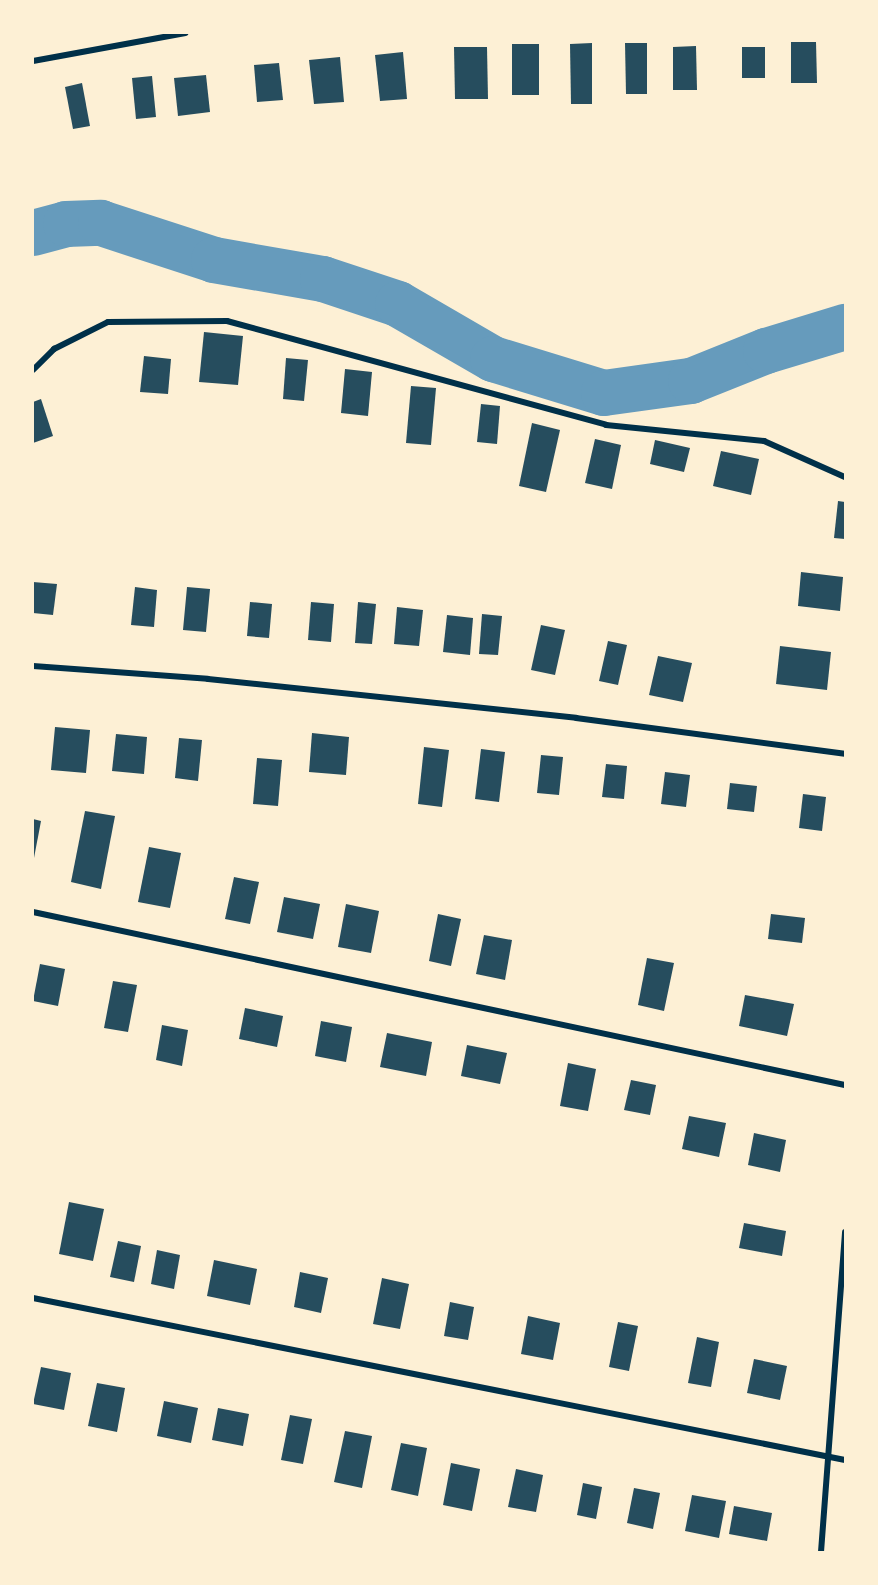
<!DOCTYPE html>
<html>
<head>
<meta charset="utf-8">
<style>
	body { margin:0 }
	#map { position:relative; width:878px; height:1585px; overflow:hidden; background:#fdf0d5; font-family:Helvetica,sans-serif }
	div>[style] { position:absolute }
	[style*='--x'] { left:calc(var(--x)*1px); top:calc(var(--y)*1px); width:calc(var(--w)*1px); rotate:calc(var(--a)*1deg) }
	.river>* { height:46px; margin:-23px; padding:0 23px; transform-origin:23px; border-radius:23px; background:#669bbc }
	.building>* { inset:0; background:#264d5e }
	.minor>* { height:6px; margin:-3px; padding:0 3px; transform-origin:3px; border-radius:3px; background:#003049 }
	span { translate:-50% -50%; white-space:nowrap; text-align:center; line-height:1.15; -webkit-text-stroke:6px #fdf0d5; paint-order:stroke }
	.frame { position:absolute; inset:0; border:34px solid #fdf0d5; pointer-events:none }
</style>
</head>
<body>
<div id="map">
	<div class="river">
		<i style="--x:33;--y:233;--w:34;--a:-15"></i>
		<i style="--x:66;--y:224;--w:35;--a:-2"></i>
		<i style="--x:101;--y:223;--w:119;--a:18.1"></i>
		<i style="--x:214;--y:260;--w:111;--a:9.9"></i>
		<i style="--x:323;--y:279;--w:79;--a:18.4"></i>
		<i style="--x:398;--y:304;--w:110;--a:30.1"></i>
		<i style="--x:493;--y:359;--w:116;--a:17"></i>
		<i style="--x:604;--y:393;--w:88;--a:-7.9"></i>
		<i style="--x:691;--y:381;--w:81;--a:-21.8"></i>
		<i style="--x:766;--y:351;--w:83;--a:-16.9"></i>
	</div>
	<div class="building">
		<i style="clip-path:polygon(791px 42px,816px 42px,817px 83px,791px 83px)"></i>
		<i style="clip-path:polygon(592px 43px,592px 104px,571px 104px,570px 44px)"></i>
		<i style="clip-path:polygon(625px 43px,647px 43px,647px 94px,626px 94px)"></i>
		<i style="clip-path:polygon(512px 44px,539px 44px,539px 95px,512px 95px)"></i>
		<i style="clip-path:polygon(696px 46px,697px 90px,673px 90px,673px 47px)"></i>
		<i style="clip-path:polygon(454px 47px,487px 47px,488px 99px,455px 99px)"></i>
		<i style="clip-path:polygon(742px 47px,765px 47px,765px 78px,742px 78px)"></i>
		<i style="clip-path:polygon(403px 52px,407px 99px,380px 101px,375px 55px)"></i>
		<i style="clip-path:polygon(340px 57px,344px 102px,314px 104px,309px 60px)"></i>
		<i style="clip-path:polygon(279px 63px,283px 100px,257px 102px,254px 65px)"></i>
		<i style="clip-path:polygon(206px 75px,210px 112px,178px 116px,174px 78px)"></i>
		<i style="clip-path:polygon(152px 76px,156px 117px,136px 119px,132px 78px)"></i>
		<i style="clip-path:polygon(82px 83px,90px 126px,73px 129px,65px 87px)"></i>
		<i style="clip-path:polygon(204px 332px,243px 336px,238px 385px,199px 382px)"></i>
		<i style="clip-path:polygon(144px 356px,171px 359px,168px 394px,140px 392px)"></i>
		<i style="clip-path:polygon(286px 358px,308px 360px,304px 401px,283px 399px)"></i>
		<i style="clip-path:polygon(345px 369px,372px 372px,368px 416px,341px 413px)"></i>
		<i style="clip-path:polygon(411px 386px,436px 388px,431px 445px,406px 443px)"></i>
		<i style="clip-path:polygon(41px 399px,53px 436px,33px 443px,33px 402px)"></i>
		<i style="clip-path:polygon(481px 404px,500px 406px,497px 444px,477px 442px)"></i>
		<i style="clip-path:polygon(532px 423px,560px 430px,546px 492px,519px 486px)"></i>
		<i style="clip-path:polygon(595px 439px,621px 445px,612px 489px,585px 483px)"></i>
		<i style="clip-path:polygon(655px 440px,690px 448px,684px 472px,650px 464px)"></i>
		<i style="clip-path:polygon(721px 451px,759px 459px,751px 495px,713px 486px)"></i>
		<i style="clip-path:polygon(838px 501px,845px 502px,845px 539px,834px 538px)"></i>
		<i style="clip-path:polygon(801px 572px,843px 577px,840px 611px,798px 606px)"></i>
		<i style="clip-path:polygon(33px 582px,57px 584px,53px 615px,33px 613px)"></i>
		<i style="clip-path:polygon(135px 587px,157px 590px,154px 627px,131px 625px)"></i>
		<i style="clip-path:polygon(187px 587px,210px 589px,206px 632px,183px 630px)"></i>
		<i style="clip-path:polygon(250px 602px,272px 604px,269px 638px,247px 636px)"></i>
		<i style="clip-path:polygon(311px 602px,334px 604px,331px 642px,308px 640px)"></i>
		<i style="clip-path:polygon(358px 602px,376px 604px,372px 644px,355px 643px)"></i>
		<i style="clip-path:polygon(397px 607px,423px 610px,419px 646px,394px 644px)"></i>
		<i style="clip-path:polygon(482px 614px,502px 616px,498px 655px,479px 654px)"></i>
		<i style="clip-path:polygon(447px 615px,473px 618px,470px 655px,443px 652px)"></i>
		<i style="clip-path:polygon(541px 625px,565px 630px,555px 675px,531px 670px)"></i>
		<i style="clip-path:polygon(608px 641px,627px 645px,618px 685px,599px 681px)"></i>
		<i style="clip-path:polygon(780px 646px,831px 652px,827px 690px,776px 684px)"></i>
		<i style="clip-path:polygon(658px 656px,692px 663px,683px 702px,649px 695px)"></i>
		<i style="clip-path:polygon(55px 727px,90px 730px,86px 773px,51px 770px)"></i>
		<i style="clip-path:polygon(312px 733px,349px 737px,346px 775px,309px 772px)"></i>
		<i style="clip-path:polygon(116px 734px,147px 737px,144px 774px,112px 771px)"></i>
		<i style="clip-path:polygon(179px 738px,202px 740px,198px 781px,175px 778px)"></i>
		<i style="clip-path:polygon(424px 747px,449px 750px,442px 807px,418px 804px)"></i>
		<i style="clip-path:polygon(481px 749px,505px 752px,499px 802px,475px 799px)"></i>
		<i style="clip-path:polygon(541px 755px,563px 757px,559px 795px,537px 793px)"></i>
		<i style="clip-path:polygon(257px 758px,282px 760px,278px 806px,253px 804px)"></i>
		<i style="clip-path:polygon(606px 764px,627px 766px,624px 799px,602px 797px)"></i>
		<i style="clip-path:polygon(665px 772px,690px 775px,686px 807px,661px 804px)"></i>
		<i style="clip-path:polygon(730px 783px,757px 786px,754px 812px,727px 809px)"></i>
		<i style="clip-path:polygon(803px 794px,826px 797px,822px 831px,799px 828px)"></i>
		<i style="clip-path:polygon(85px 811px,115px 816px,101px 889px,71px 882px)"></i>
		<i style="clip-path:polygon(33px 819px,41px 821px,34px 858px,33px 858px)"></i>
		<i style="clip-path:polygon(149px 847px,181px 853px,170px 908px,138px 902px)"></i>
		<i style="clip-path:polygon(234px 877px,259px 882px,250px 924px,225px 919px)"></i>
		<i style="clip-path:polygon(284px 897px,320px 904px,313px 939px,277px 932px)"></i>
		<i style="clip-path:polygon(346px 904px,379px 911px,371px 953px,338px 947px)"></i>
		<i style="clip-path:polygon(438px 914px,461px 919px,451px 966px,429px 961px)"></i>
		<i style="clip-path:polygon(771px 914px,805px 918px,802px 943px,768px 939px)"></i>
		<i style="clip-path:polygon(484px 935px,512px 940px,505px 980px,476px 974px)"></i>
		<i style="clip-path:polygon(647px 958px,674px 963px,664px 1011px,638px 1005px)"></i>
		<i style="clip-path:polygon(40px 964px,65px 969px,58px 1006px,33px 1001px)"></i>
		<i style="clip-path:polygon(113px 981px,137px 985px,128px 1032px,104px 1028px)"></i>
		<i style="clip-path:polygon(745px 995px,794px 1004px,787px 1036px,739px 1026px)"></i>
		<i style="clip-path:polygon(245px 1008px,283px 1016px,277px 1047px,239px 1039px)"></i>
		<i style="clip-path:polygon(321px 1021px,352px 1027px,346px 1062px,315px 1056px)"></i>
		<i style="clip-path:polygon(162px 1025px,188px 1030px,182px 1066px,156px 1060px)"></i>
		<i style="clip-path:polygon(387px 1033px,432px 1042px,426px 1076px,380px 1067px)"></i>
		<i style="clip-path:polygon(467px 1045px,507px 1053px,500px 1084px,461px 1076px)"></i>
		<i style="clip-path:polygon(568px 1063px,596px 1069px,588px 1111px,560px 1106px)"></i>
		<i style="clip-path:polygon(631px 1080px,656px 1085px,650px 1115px,624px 1110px)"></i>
		<i style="clip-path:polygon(689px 1116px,726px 1123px,719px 1157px,682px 1149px)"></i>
		<i style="clip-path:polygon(754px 1133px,786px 1140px,780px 1172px,748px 1165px)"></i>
		<i style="clip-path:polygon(69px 1202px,104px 1209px,93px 1261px,59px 1254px)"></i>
		<i style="clip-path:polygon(744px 1223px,786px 1231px,782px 1256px,739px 1248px)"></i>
		<i style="clip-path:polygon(118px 1241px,141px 1246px,134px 1282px,110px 1277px)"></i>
		<i style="clip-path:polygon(157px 1250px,180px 1255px,174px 1289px,151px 1284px)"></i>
		<i style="clip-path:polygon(214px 1260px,257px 1269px,250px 1305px,207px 1296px)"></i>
		<i style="clip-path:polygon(300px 1272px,328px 1278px,321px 1313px,294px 1307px)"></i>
		<i style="clip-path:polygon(382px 1278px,409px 1284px,400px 1329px,373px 1324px)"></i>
		<i style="clip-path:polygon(450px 1302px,474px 1307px,468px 1340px,444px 1336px)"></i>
		<i style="clip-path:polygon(528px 1316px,560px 1323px,553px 1360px,521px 1354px)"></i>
		<i style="clip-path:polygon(618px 1322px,638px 1326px,629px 1371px,609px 1367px)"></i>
		<i style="clip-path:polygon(697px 1337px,719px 1342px,711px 1387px,688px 1383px)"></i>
		<i style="clip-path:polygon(754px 1359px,787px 1366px,780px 1400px,747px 1393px)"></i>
		<i style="clip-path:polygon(41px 1367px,71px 1373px,64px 1410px,33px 1404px)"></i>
		<i style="clip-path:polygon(97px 1383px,125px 1388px,117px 1432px,88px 1426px)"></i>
		<i style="clip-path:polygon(164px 1401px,198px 1408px,191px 1443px,157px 1436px)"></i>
		<i style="clip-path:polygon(218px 1408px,249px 1414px,243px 1446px,212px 1440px)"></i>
		<i style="clip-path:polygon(290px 1415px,312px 1419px,303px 1464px,281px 1460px)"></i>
		<i style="clip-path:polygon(345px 1431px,372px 1436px,362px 1488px,334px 1482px)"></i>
		<i style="clip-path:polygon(401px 1443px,427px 1448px,418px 1496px,391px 1490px)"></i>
		<i style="clip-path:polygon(451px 1463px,480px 1469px,472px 1511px,443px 1505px)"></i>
		<i style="clip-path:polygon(516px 1469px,543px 1475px,536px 1512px,508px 1507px)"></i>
		<i style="clip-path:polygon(583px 1483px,602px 1487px,596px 1519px,577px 1515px)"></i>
		<i style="clip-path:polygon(634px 1488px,660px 1493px,653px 1529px,627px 1523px)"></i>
		<i style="clip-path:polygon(692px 1495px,726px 1501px,719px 1538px,685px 1531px)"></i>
		<i style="clip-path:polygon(734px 1506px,772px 1513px,767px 1541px,729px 1534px)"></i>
	</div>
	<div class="minor">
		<i style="--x:33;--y:61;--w:155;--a:-10.4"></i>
		<i style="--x:33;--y:370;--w:30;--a:-45"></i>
		<i style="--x:54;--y:349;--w:60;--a:-26.6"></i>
		<i style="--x:108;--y:322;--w:119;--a:-0.5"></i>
		<i style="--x:227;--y:321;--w:393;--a:15.3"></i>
		<i style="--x:606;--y:425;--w:159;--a:5.8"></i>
		<i style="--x:764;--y:441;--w:89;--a:24"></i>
		<i style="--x:33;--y:666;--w:175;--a:4.2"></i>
		<i style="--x:208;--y:679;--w:370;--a:6"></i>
		<i style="--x:576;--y:718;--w:271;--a:7.6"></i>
		<i style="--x:33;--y:912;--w:830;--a:12.03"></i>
		<i style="--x:33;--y:1298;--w:828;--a:11.28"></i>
		<i style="--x:821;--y:1552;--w:321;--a:-85.7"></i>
	</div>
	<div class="frame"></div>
</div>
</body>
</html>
